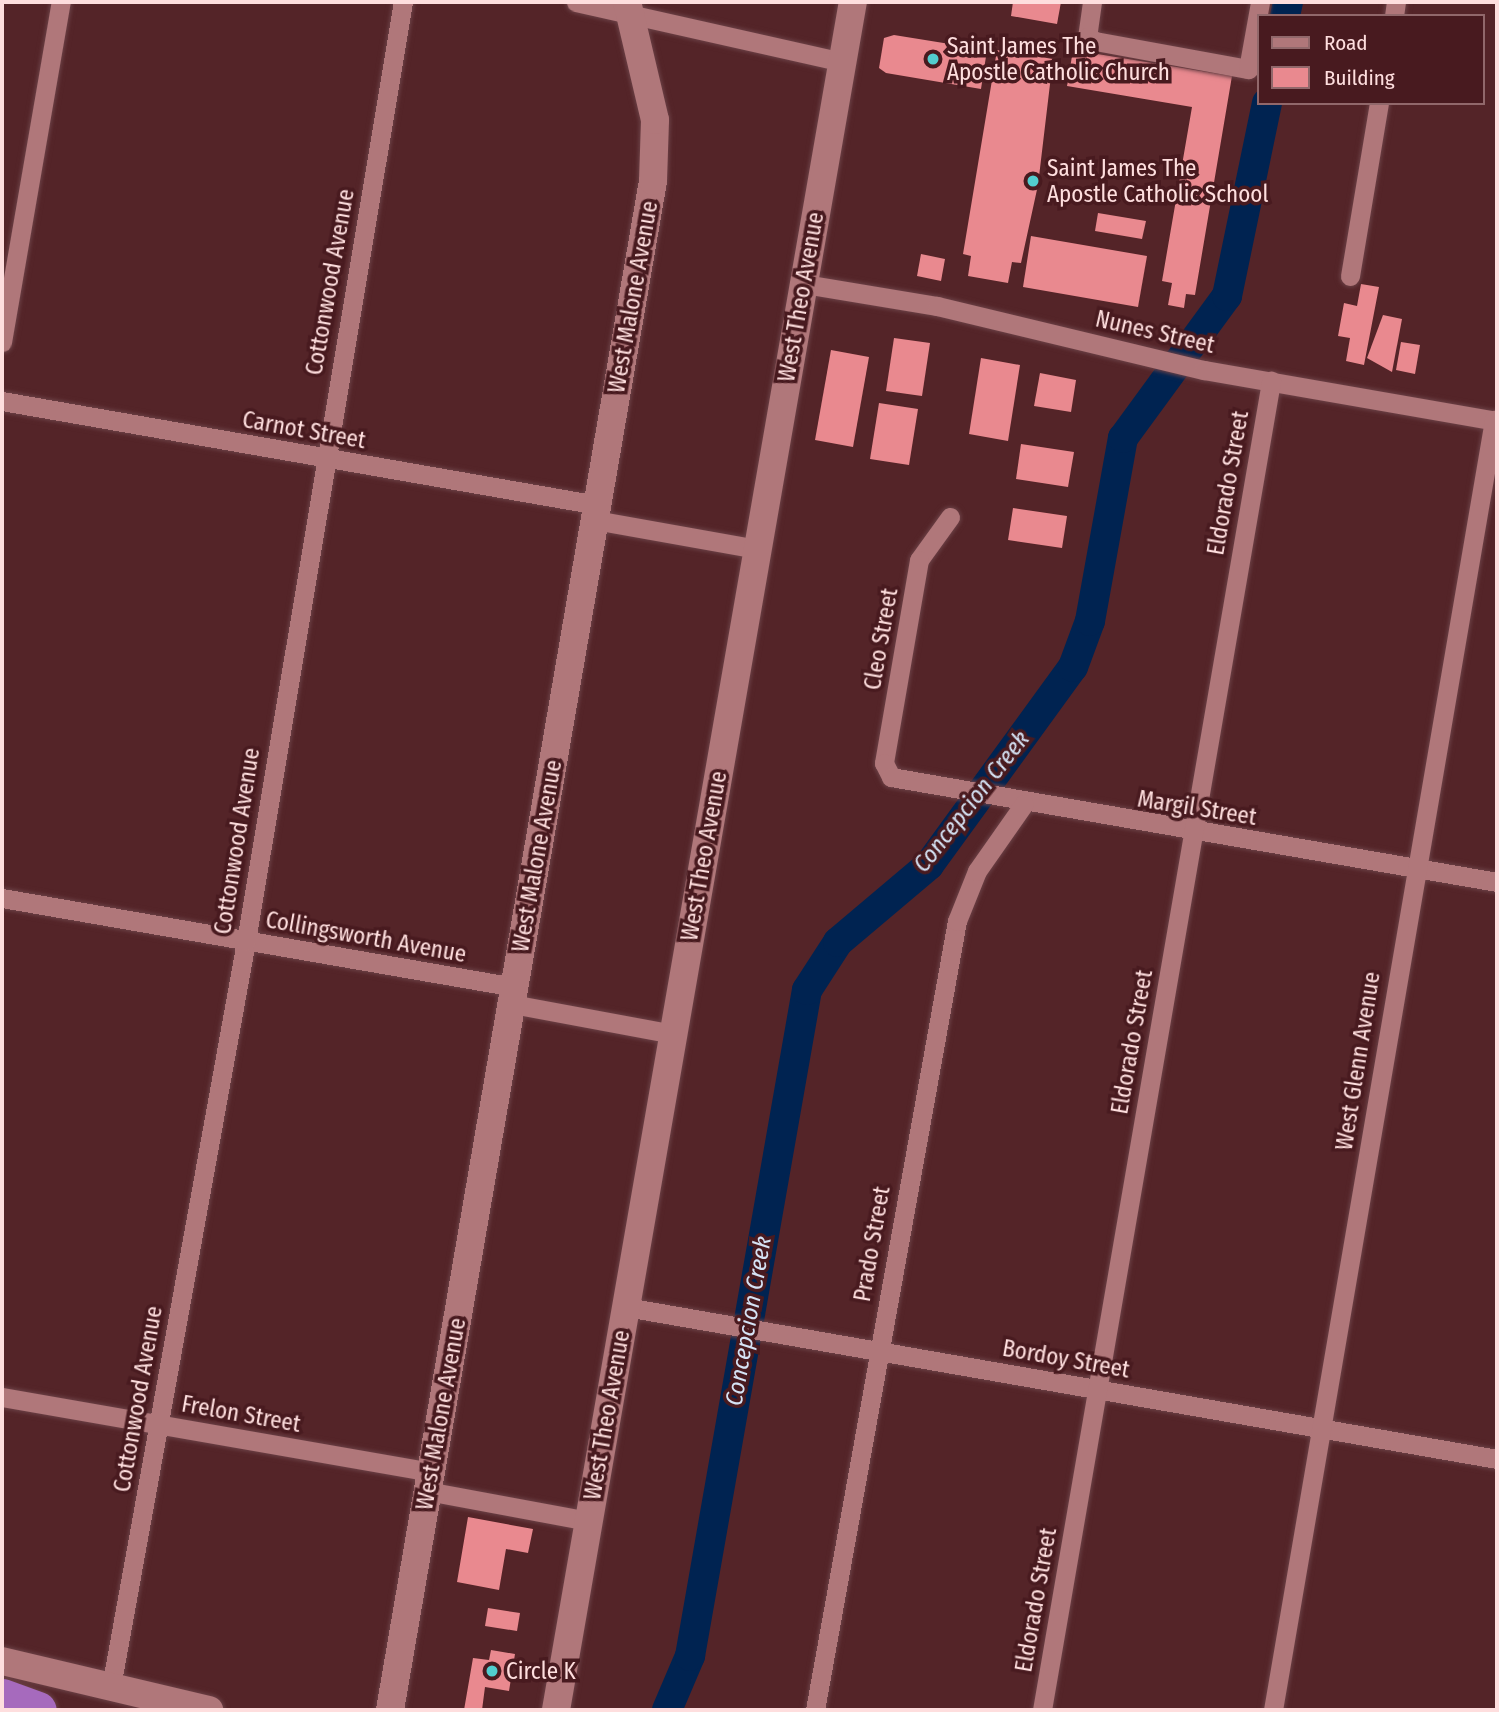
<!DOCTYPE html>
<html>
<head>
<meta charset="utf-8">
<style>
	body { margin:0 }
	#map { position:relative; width:1499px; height:1712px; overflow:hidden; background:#542428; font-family:"Fira Sans Condensed",sans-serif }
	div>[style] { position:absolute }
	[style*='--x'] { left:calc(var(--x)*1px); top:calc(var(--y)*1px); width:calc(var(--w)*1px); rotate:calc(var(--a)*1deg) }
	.river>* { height:30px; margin:-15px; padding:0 15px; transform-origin:15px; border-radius:15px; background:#002351 }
	.building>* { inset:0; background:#e9898f }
	.roads { filter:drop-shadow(0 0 2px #6b4146) drop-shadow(0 0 2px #6b4146) }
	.street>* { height:19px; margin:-9.5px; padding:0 9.5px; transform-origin:9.5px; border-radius:9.5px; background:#b0777a }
	.secondary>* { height:28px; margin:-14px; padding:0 14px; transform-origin:14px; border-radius:14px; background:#b0777a }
	.highway>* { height:37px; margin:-18.5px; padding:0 18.5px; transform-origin:18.5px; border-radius:18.5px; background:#a66abd }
	.dots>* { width:19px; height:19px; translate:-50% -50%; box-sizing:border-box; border:4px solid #481a1f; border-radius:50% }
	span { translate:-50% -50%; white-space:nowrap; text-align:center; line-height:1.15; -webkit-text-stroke:7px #481a1f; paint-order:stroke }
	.poi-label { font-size:23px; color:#fedede }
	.left { translate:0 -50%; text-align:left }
	.street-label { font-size:23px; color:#fedede }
	.water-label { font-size:24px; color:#d5e3f5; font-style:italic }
	.frame { position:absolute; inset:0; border:4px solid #fedede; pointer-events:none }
	.legend { position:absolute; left:1257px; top:14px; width:228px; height:91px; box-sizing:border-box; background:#481a1f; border:2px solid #91686b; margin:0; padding:9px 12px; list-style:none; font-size:21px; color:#fedede }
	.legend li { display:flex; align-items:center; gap:14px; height:35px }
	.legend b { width:35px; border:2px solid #91686b }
</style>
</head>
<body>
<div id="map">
	<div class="river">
		<i style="--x:1285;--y:16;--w:14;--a:-78"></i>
		<i style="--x:667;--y:1710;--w:59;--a:-66.9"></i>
		<i style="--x:690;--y:1656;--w:676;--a:-80.04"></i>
		<i style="--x:807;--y:990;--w:57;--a:-57.1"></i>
		<i style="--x:838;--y:942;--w:119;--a:-40.2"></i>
		<i style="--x:929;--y:865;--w:245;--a:-54"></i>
		<i style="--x:1073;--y:667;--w:49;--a:-69.7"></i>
		<i style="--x:1090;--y:621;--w:186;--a:-79.8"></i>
		<i style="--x:1123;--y:438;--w:176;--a:-53.8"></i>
		<i style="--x:1227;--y:296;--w:197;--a:-78.3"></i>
	</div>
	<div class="building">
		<i style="clip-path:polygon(1013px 2px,1061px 2px,1057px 24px,1011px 16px)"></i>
		<i style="clip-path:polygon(894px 35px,987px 50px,981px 89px,886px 73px,879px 68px,884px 38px)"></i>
		<i style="clip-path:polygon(997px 50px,1053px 59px,1038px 185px,1021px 263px,1012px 262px,1008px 283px,968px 276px,971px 256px,963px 254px)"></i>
		<i style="clip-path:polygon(1073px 50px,1232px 76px,1195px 295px,1186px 294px,1184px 308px,1168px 305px,1172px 283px,1162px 281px,1192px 107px,1067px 86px)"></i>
		<i style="clip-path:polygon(1098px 213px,1146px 221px,1142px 239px,1095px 231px)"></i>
		<i style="clip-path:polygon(1031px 236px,1147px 256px,1138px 307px,1023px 287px)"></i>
		<i style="clip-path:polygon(921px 254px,945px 259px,941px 281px,917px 276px)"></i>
		<i style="clip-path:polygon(1361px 284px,1379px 287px,1364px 365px,1346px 361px,1350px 338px,1338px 336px,1344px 303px,1357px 306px)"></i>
		<i style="clip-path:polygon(1383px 315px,1402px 319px,1392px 372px,1367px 358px)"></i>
		<i style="clip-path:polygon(894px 338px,930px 343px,922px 396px,886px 391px)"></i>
		<i style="clip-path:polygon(1401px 342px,1420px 345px,1415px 374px,1396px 370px)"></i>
		<i style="clip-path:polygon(831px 350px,869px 357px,853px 447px,815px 440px)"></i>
		<i style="clip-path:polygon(981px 358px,1020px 365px,1008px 441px,969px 434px)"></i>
		<i style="clip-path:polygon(1040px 373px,1076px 380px,1071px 412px,1034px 406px)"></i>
		<i style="clip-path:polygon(879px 403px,918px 409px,909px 465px,870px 459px)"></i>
		<i style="clip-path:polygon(1021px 444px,1074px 452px,1068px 487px,1016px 479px)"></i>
		<i style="clip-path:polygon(1013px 508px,1067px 516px,1062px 548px,1008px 540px)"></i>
		<i style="clip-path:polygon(468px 1517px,533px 1529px,528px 1553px,506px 1549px,499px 1590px,457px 1582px)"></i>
		<i style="clip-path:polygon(488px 1608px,520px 1613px,517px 1631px,485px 1626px)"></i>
		<i style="clip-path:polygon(491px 1650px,515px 1654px,509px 1691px,485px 1687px,482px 1710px,464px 1710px,473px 1658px,489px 1660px)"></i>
	</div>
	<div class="roads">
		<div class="street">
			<i style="--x:576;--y:2;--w:273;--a:12.7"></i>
			<i style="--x:1092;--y:2;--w:35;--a:98"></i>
			<i style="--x:1087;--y:37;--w:9;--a:27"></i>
			<i style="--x:1095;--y:41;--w:156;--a:10.4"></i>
			<i style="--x:1248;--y:69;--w:68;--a:-79.8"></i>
			<i style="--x:1394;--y:16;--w:14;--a:-82"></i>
			<i style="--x:1350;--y:276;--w:175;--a:-80.5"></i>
			<i style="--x:804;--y:284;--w:135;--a:9.4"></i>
			<i style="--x:937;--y:306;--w:275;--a:13.5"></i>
			<i style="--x:1204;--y:370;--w:297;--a:9.9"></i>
			<i style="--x:2;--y:342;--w:345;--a:-80.2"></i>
			<i style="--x:2;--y:401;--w:605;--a:9.9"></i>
			<i style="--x:950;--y:517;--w:53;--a:125.8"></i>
			<i style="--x:919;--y:560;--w:206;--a:99.8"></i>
			<i style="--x:884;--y:763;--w:16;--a:63"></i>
			<i style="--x:891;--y:777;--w:615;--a:9.83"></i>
			<i style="--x:595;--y:520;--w:166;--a:10.1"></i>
			<i style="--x:2;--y:898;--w:521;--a:9.84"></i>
			<i style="--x:512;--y:1004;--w:165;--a:10.5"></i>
			<i style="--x:626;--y:1307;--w:884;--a:9.9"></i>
			<i style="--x:2;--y:1397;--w:436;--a:9.9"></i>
			<i style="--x:427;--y:1491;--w:165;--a:10.5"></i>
			<i style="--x:111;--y:1687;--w:758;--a:-79.74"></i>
			<i style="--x:246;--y:941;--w:952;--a:-80.51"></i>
			<i style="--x:815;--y:1710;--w:802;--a:-79.8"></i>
			<i style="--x:957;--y:921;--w:54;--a:-68.2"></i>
			<i style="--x:977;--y:871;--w:82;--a:-55"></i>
			<i style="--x:1042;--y:1710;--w:1349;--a:-80.22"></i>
			<i style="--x:1273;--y:1710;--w:1309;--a:-80.28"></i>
		</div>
		<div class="secondary">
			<i style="--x:2;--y:1661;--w:213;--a:13.3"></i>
			<i style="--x:390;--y:1710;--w:1551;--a:-80.24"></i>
			<i style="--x:653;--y:181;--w:61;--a:-88.1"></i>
			<i style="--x:655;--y:120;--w:121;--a:-103.3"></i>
			<i style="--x:556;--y:1710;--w:1734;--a:-80.14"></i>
		</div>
		<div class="highway">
			<i style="--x:2;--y:1697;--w:38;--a:20"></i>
		</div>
	</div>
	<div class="dots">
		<i style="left:933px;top:59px;background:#52cdce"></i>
		<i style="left:1033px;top:181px;background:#52cdce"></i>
		<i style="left:492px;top:1671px;background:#52cdce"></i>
	</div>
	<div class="poi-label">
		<span class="left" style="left:947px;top:59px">Saint James The<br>Apostle Catholic Church</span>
		<span class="left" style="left:1047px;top:181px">Saint James The<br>Apostle Catholic School</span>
		<span class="left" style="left:506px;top:1671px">Circle K</span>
	</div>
	<div class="street-label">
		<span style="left:330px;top:282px;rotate:-80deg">Cottonwood Avenue</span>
		<span style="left:633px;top:297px;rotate:-80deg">West Malone Avenue</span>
		<span style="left:801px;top:297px;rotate:-80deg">West Theo Avenue</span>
		<span style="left:1155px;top:332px;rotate:13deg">Nunes Street</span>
		<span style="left:304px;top:430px;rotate:10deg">Carnot Street</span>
		<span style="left:1228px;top:483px;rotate:-80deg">Eldorado Street</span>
		<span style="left:881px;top:639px;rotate:-80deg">Cleo Street</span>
		<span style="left:1197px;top:808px;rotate:9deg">Margil Street</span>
		<span style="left:237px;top:841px;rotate:-81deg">Cottonwood Avenue</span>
		<span style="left:537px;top:856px;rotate:-80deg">West Malone Avenue</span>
		<span style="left:704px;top:856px;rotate:-80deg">West Theo Avenue</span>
		<span style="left:366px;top:937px;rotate:10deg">Collingsworth Avenue</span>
		<span style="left:1132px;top:1042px;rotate:-80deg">Eldorado Street</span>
		<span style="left:1358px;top:1061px;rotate:-81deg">West Glenn Avenue</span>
		<span style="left:872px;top:1244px;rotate:-80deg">Prado Street</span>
		<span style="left:1066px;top:1359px;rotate:10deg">Bordoy Street</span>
		<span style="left:138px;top:1399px;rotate:-80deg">Cottonwood Avenue</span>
		<span style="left:241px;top:1414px;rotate:10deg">Frelon Street</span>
		<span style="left:441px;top:1414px;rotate:-80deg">West Malone Avenue</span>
		<span style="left:607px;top:1415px;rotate:-80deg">West Theo Avenue</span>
		<span style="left:1036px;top:1600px;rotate:-80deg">Eldorado Street</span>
	</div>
	<div class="water-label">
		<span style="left:972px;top:802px;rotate:-52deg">Concepcion Creek</span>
		<span style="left:749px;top:1321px;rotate:-80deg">Concepcion Creek</span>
	</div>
	<div class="frame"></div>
	<ul class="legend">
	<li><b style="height:9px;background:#b0777a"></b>Road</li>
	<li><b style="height:19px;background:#e9898f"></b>Building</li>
	</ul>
</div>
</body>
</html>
